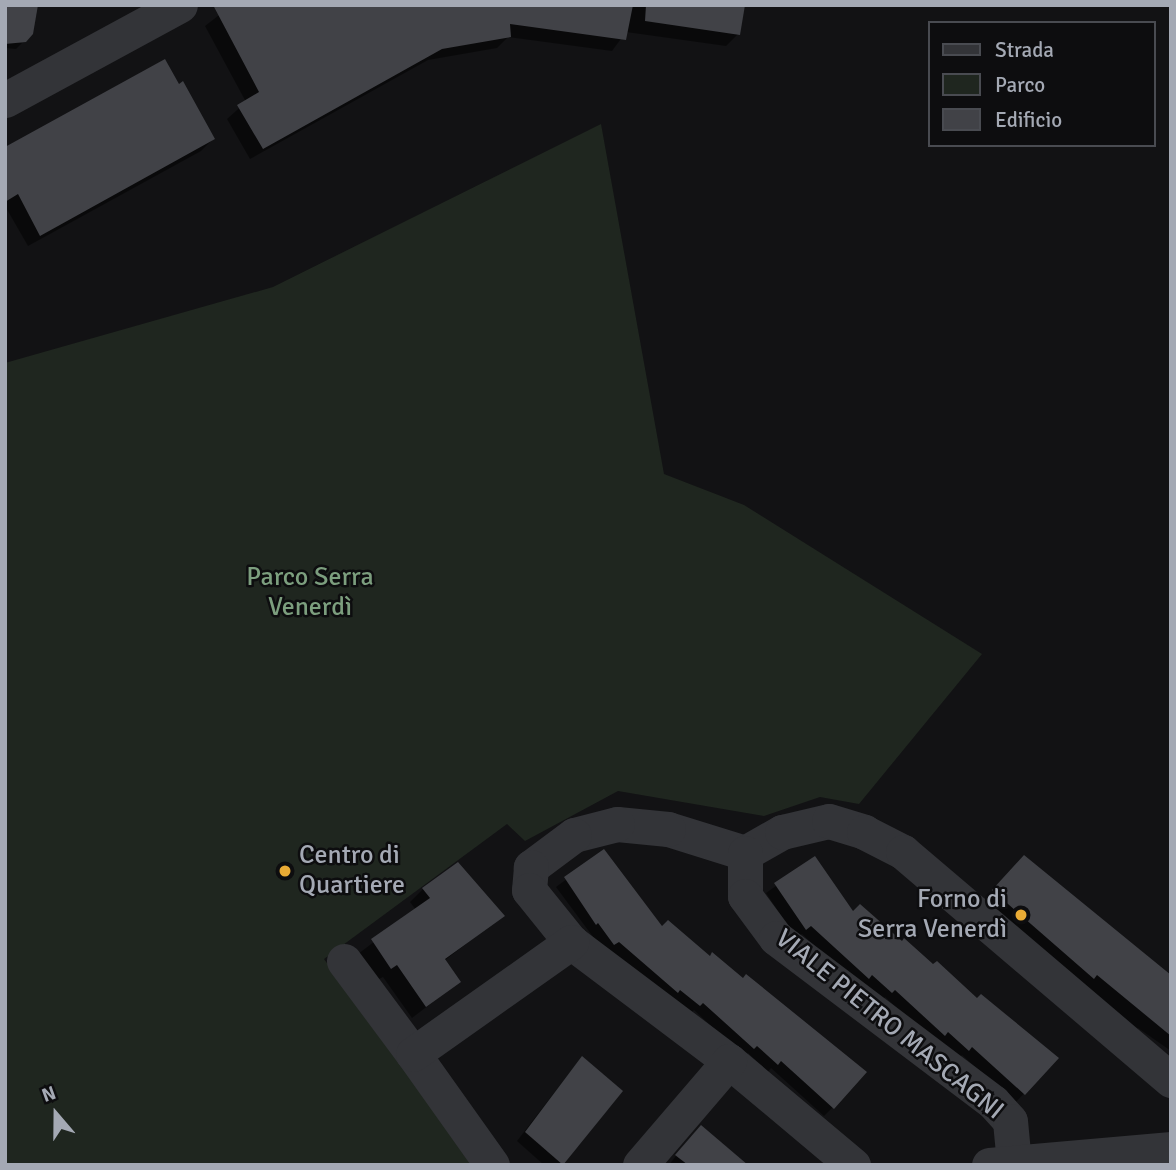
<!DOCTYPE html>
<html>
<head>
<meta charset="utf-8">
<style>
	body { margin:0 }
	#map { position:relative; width:1176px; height:1170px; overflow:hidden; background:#121214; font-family:Signika,sans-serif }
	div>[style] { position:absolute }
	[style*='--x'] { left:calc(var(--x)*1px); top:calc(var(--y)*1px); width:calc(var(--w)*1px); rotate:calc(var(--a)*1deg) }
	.green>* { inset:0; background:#1f261f }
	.shadow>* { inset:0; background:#0007 }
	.building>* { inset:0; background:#414247 }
	.street>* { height:35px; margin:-17.5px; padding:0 17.5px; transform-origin:17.5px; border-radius:17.5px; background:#333438 }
	.dots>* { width:19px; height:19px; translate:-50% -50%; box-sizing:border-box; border:4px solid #0d0d0f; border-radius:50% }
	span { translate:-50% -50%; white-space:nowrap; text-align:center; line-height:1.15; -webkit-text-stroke:5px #0d0d0f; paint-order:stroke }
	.park-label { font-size:26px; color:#7c9e7e }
	.poi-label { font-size:26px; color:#a4a9b4 }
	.left { translate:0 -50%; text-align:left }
	.right { translate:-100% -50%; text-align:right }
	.street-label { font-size:26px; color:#a4a9b4 }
	.frame { position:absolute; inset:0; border:7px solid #a4a9b4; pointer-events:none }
	.legend { position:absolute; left:928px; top:21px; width:228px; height:126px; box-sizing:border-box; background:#0d0d0f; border:2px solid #494b51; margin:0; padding:9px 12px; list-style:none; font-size:21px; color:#a4a9b4 }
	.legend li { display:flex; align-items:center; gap:14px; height:35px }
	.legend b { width:35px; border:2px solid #494b51 }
	.north { position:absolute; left:21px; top:1079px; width:70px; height:70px; -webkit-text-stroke:5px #0d0d0f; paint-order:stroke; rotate:340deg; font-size:19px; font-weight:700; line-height:28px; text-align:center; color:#a4a9b4 }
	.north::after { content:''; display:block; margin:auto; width:24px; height:32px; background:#a4a9b4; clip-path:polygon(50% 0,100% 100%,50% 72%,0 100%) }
</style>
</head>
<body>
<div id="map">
	<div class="green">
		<i style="clip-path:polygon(601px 124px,664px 474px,744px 505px,982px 654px,859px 804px,820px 797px,764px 816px,618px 791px,525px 841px,507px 824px,324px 959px,474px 1165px,5px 1165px,5px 363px,273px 287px)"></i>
	</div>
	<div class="shadow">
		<i style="clip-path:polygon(232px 5px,743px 5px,738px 34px,726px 46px,626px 32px,612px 51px,508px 37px,497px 48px,428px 60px,250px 159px,227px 119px,246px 102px,205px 26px)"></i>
		<i style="clip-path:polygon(5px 41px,22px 43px,16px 49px,5px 48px)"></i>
		<i style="clip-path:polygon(213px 139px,201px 151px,28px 246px,5px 206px,5px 149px)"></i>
		<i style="clip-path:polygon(603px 852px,661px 929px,833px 1107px,824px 1116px,771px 1068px,768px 1072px,748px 1053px,744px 1057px,694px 1010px,690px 1014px,605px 953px,556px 887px)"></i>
		<i style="clip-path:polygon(814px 859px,853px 914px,901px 944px,1056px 1059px,1015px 1103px,962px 1055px,959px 1059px,935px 1043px,885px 997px,882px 1001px,859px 987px,802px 934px,796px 938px,766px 893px)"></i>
		<i style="clip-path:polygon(1013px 869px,1136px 952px,1139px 949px,1171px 978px,1171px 1051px,1138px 1028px,1135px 1031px,983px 902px)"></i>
		<i style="clip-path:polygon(423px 889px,502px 916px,444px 961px,459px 982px,412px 1018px,383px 977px,377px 980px,358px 954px,416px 910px,410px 902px)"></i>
		<i style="clip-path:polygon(574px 1067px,620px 1091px,561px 1165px,544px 1165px,517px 1141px)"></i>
		<i style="clip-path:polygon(688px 1140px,722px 1165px,669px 1165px)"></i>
	</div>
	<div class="building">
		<i style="clip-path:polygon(5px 5px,38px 5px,33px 34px,26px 42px,5px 44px)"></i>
		<i style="clip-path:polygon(213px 5px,633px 5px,626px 40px,510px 24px,511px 37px,442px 49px,263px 149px,237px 105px,259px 92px)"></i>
		<i style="clip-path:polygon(646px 5px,745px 5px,740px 35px,645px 21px)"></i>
		<i style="clip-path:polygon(165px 59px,179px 84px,183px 81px,215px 139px,40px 236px,18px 194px,5px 202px,5px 147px)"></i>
		<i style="clip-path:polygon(604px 849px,662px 926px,668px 920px,710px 956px,712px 952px,743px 978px,746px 974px,867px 1072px,834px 1109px,781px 1061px,778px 1065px,757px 1046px,754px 1049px,703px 1003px,700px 1006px,680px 990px,678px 993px,619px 942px,614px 945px,598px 923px,596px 925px,564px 877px)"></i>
		<i style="clip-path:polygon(1024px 855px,1171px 975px,1171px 1036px,1097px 975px,1094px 979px,992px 890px)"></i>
		<i style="clip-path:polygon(815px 856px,853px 911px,860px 904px,902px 941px,904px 938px,933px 964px,937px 961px,977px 998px,981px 994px,1059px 1058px,1025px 1095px,972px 1047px,969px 1051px,948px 1032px,945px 1036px,895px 990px,892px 993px,872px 975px,869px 979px,811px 926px,806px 930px,774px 883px)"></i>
		<i style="clip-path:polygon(458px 862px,505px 916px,445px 959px,461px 982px,426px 1007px,397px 965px,391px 969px,371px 939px,430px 898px,422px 888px)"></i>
		<i style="clip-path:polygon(582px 1056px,623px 1091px,563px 1165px,525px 1132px)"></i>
		<i style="clip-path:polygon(701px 1125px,748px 1165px,688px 1165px,675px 1155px)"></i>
	</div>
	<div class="street">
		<i style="--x:5;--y:100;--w:199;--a:-28.5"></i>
		<i style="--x:745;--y:853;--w:81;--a:-162.7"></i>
		<i style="--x:668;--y:829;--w:51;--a:-174.4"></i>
		<i style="--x:617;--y:824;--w:44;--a:165.7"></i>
		<i style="--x:574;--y:835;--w:54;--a:143.3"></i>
		<i style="--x:531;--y:867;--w:23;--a:95"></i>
		<i style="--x:529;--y:890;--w:67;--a:51.1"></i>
		<i style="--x:571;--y:942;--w:198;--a:37"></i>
		<i style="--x:729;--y:1061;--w:162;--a:40"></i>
		<i style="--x:745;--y:853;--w:43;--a:-29.6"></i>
		<i style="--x:782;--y:832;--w:48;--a:-13.2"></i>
		<i style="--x:829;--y:821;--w:37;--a:17"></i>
		<i style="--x:864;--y:832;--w:44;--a:27.1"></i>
		<i style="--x:903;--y:852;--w:352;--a:40.4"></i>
		<i style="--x:745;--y:853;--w:43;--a:90"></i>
		<i style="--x:745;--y:896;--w:52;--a:53.6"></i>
		<i style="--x:776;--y:938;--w:272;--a:37.1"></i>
		<i style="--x:993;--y:1102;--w:25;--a:48"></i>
		<i style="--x:1010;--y:1121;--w:42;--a:84.6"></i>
		<i style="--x:344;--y:961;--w:116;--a:53.4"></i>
		<i style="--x:492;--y:1165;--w:136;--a:-125.4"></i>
		<i style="--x:413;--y:1054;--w:194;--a:-35.3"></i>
		<i style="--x:640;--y:1165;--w:137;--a:-49.4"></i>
		<i style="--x:989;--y:1165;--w:183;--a:-5"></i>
	</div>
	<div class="dots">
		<i style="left:285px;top:871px;background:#e9ab35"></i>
		<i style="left:1021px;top:915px;background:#e9ab35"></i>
	</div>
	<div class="park-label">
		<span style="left:310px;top:593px">Parco Serra<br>Venerdì</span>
	</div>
	<div class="poi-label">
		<span class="left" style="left:299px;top:871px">Centro di<br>Quartiere</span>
		<span class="right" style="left:1007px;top:915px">Forno di<br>Serra Venerdì</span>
	</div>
	<div class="street-label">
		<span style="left:889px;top:1025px;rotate:39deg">VIALE PIETRO MASCAGNI</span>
	</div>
	<div class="frame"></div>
	<ul class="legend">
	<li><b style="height:9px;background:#333438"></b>Strada</li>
	<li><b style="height:19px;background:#1f261f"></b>Parco</li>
	<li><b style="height:19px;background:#414247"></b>Edificio</li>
	</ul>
	<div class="north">N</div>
</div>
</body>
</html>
